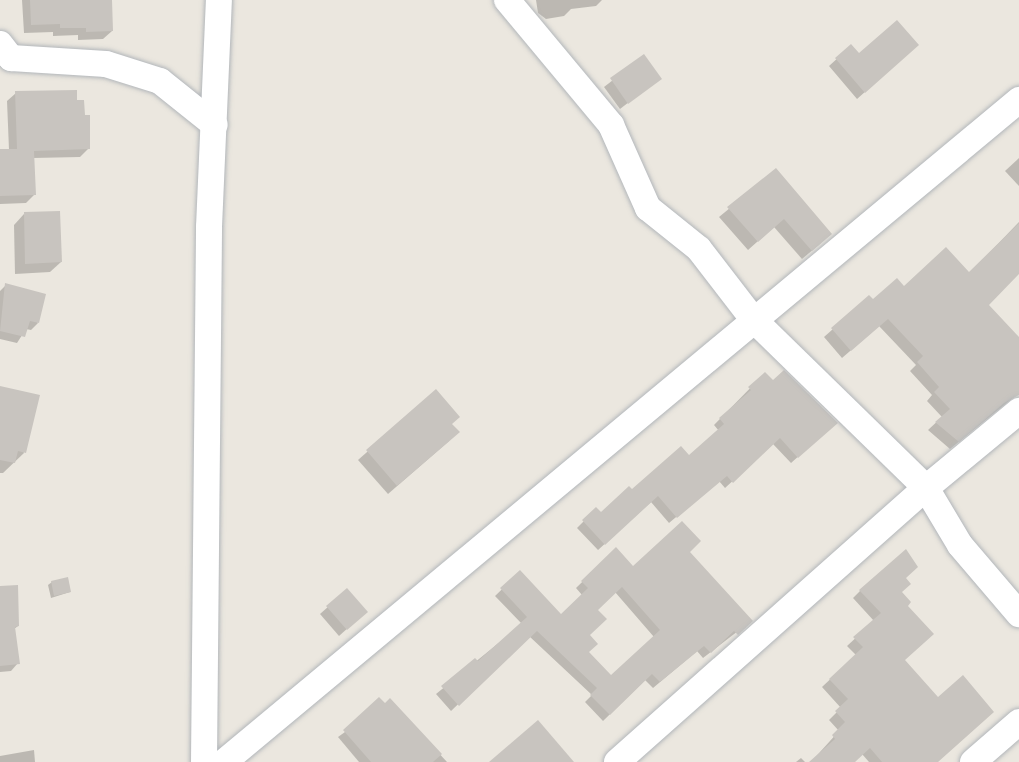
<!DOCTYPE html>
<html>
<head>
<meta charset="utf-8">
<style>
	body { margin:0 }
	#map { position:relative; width:1019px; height:762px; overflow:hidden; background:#ebe7df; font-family:"Sofia Sans Condensed",sans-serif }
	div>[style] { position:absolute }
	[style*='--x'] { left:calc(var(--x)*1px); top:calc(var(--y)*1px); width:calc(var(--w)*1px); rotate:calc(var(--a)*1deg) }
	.shadow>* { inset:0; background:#0003 }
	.building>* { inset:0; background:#c8c4bf }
	.roads { filter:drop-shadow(0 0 2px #b2b6ba) drop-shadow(0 0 2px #b2b6ba) }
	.minor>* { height:26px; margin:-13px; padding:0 13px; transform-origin:13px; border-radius:13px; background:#fff }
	span { translate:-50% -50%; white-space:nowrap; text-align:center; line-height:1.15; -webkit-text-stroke:6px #fff; paint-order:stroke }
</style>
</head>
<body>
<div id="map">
	<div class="shadow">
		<i style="clip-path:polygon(22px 0,111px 0,112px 31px,103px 39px,78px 40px,78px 35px,53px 36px,53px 32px,24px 33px)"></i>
		<i style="clip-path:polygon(536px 0,602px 0,596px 6px,571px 9px,564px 16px,546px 19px,538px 13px)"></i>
		<i style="clip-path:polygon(851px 46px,859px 55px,910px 52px,857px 99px,829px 66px)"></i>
		<i style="clip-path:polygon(644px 56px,660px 78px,620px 109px,604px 87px)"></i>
		<i style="clip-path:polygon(16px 93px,76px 102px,88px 149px,80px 157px,33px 158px,34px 195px,26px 203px,0 204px,0 151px,9px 150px,7px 101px)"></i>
		<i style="clip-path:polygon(1019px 158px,1019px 186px,1005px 171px)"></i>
		<i style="clip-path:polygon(775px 171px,821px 243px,802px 259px,774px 227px,748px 250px,719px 217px)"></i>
		<i style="clip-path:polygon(24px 214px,61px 262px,50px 272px,15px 274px,14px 225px)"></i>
		<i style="clip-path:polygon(1019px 222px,1019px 272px,987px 305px,1019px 339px,1019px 393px,950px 449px,928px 430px,942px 417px,927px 401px,932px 395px,910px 371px,916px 365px,879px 326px,842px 358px,824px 337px,869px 297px,873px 302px,904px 288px,969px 274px)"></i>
		<i style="clip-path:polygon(6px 285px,38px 323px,31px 330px,26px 329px,17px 343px,0 339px,0 291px)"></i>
		<i style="clip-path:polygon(764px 374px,829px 429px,791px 463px,773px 444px,725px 488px,719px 481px,669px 523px,651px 502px,598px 550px,577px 528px,596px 509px,601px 514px,689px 457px,719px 431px,714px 425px)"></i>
		<i style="clip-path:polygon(0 387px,24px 453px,3px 473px,0 473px)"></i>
		<i style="clip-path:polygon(436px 391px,451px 424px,449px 441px,388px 494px,358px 460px)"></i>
		<i style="clip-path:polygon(evenodd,616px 549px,633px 568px,688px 552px,751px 621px,703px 658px,697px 651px,653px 688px,645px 680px,603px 721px,585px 702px,592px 695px,529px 636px,451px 711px,436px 694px,522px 624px,495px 596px,520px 572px,561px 616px,582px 595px,576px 588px,616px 549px,615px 592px,654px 637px,611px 677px,587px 652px,588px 635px,596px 610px,615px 592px)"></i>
		<i style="clip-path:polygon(904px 579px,900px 592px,906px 606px,903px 661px,938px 699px,937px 762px,869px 762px,862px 754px,854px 762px,811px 762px,839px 731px,829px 720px,841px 708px,822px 687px,856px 655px,847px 646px,874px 621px,853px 598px,860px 591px)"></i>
		<i style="clip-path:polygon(52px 582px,70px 592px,51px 598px,48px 585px)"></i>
		<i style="clip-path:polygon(0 586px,18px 626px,14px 629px,18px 663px,11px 671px,0 672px)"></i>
		<i style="clip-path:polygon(347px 590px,359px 618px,339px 636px,320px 614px)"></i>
		<i style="clip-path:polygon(390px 700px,447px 762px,359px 762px,338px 737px)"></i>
		<i style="clip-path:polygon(34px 750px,35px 762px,0 762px,0 756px)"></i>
		<i style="clip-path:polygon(801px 758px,805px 762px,796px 762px)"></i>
	</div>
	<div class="building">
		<i style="clip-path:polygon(30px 0,112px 0,113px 31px,86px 32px,86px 28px,60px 28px,60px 24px,31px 25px)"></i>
		<i style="clip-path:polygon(897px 20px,919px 45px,865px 93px,835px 58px,851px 44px,859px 53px)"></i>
		<i style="clip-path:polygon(644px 54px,662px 79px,628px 104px,610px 78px)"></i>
		<i style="clip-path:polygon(77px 90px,77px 100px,84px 100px,85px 115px,90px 115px,90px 149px,34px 151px,36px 195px,0 196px,0 149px,17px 149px,15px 91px)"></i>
		<i style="clip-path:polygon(776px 168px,832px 234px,812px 251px,784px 219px,758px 242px,727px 207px)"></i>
		<i style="clip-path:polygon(60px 211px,62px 262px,25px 264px,24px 212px)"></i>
		<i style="clip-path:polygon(1019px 223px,1019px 274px,989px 305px,1019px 337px,1019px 395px,1004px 403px,959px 442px,935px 422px,950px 409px,934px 392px,939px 387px,917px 362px,923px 356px,888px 319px,851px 351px,831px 328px,869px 295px,873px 299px,897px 278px,904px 286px,946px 247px,969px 272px)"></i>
		<i style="clip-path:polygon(5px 283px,46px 294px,39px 323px,30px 321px,25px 337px,0 331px)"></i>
		<i style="clip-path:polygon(784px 370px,838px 423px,798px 458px,780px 438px,733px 483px,727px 476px,677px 518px,658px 496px,605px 545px,582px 520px,596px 507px,601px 512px,629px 486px,632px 489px,681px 446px,689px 455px,724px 424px,719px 418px,751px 390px,748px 387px,765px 372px,773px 380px)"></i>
		<i style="clip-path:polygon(0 386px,40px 395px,26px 453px,18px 451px,15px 463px,0 460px)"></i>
		<i style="clip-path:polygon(436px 389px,460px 417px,452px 424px,460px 432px,397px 486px,366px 450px)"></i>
		<i style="clip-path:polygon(evenodd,682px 521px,701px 541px,690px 552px,753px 621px,738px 635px,734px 631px,711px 653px,704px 646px,660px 682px,652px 674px,610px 715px,590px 695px,597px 688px,537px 631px,459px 706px,441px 686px,475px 658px,478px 661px,527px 617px,500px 588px,520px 570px,561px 614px,588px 588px,581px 581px,616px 547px,633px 566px,682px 521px,622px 587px,660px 630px,611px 675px,589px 652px,598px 644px,590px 635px,607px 619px,598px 610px,622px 587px)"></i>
		<i style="clip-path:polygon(906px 549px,918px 567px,906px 578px,911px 584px,902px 592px,911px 602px,908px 606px,934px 634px,905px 660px,938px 697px,963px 675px,994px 712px,938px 762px,882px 762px,870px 748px,855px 762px,809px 762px,835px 739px,832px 735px,845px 722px,835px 711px,848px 699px,829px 679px,863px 647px,853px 637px,881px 613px,859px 590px)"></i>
		<i style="clip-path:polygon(68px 577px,71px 592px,54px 596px,51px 581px)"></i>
		<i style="clip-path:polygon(18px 585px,19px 626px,15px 627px,20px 664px,0 666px,0 586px)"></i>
		<i style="clip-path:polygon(347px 588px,368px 612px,347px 630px,326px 606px)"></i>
		<i style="clip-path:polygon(379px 697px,385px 703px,390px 698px,442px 754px,433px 762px,371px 762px,343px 730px)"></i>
		<i style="clip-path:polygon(538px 720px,574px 762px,489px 762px)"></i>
	</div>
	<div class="roads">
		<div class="minor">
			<i style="--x:507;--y:0;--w:163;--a:50.2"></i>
			<i style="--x:611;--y:125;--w:91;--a:66"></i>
			<i style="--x:648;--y:208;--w:65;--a:38.8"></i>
			<i style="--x:699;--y:249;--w:88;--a:52.4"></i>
			<i style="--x:753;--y:319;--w:242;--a:44.3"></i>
			<i style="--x:926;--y:488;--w:66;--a:59.2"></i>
			<i style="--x:960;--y:545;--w:91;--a:49.5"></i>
			<i style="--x:0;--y:44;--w:18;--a:52"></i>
			<i style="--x:11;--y:58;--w:95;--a:3.6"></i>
			<i style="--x:106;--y:64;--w:57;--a:17.5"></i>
			<i style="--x:160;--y:81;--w:70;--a:38.7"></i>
			<i style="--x:204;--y:762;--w:535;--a:-89.46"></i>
			<i style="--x:209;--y:227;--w:227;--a:-87.5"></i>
			<i style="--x:224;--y:762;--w:1035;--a:-39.78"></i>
			<i style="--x:617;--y:762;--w:413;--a:-41.6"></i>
			<i style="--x:926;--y:488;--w:121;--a:-39.6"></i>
			<i style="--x:973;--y:762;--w:61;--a:-41"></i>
		</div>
	</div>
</div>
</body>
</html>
